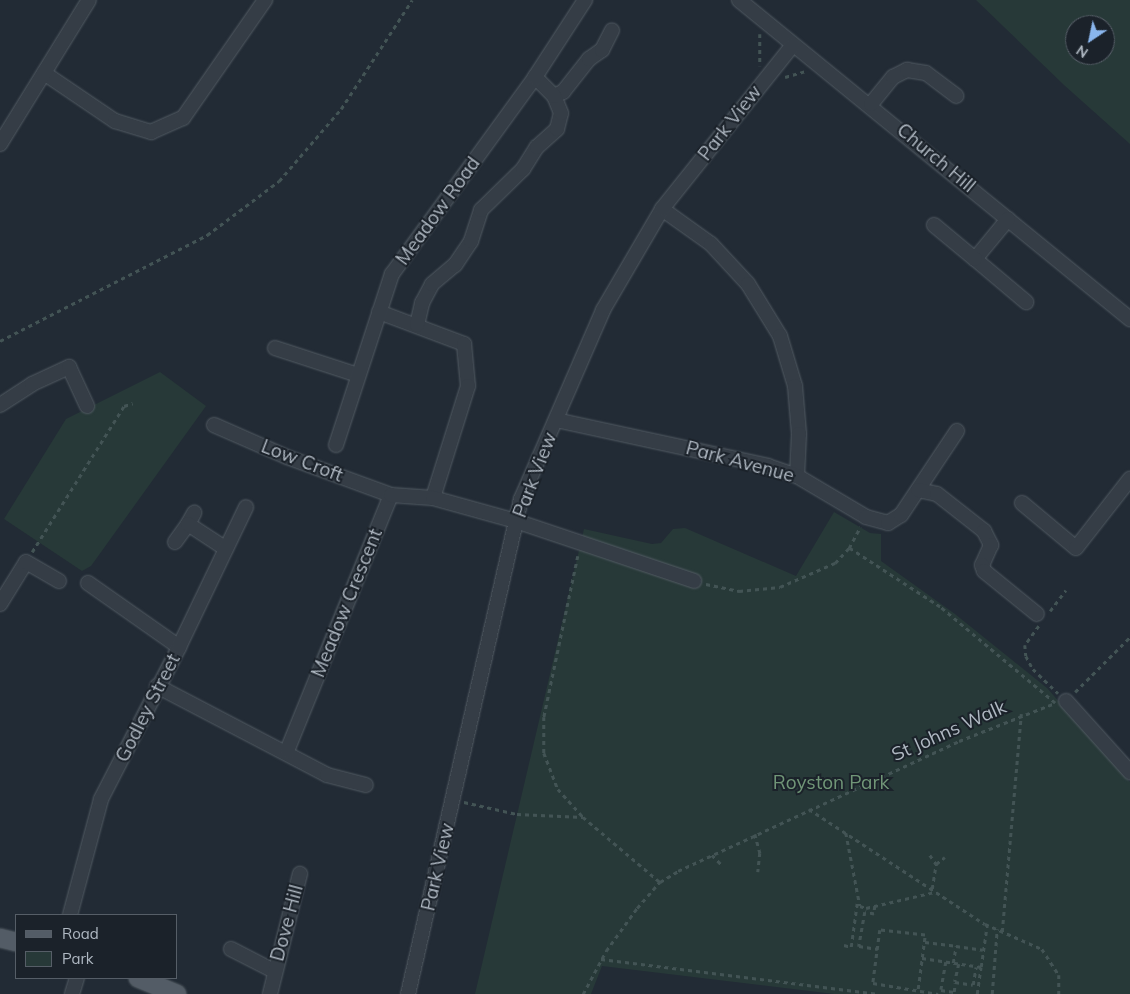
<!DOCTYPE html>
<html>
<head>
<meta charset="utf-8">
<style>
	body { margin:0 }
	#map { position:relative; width:1130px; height:994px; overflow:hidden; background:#222b35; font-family:Mulish,sans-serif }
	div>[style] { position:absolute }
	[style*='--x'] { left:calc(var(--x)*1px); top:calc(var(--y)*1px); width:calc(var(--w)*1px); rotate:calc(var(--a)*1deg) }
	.green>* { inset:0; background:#273938 }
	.path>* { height:2.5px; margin-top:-1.25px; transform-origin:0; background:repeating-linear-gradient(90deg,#435455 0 4px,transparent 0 8px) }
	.roads { filter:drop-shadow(0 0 1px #525b63) drop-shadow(0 0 1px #525b63) }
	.minor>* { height:14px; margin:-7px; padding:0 7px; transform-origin:7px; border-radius:7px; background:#353d46 }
	.major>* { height:18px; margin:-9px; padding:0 9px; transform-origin:9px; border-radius:9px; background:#535c66 }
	span { translate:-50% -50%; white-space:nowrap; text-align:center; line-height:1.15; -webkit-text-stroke:4px #1b222a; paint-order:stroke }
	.street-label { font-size:19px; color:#afb8c2 }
	.park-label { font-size:19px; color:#709677 }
	.legend { position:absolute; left:15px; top:914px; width:162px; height:65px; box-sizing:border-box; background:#1b222a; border:1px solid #565e67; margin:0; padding:6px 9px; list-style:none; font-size:15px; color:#afb8c2 }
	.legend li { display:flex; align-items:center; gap:10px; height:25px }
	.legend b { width:25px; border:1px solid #565e67 }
	.north { position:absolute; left:1065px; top:15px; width:50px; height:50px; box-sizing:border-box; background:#1b222a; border:1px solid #565e67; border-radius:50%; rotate:214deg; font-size:14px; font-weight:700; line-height:20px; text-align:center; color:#afb8c2 }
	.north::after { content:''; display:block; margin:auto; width:18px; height:22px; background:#8ab6ed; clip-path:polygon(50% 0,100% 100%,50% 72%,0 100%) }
</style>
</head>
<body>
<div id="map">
	<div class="green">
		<i style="clip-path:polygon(evenodd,976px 0,1130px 0,1130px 144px,1064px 85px,976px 0,1075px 25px,1105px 25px,1105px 55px,1075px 55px,1075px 25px)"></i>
		<i style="clip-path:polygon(160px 372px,206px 406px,91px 566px,82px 571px,4px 519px,66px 419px)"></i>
		<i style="clip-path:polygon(834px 512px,870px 533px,881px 534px,881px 561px,955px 614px,1047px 688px,1130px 782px,1130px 994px,834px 994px,602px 966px,591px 994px,475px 994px,584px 529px,652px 544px,661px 543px,673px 529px,685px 528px,796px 576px)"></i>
	</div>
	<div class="path">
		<i style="--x:760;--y:34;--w:32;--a:90"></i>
		<i style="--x:785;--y:77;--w:22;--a:-16"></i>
		<i style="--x:0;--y:341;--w:233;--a:-27.1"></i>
		<i style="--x:207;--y:235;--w:90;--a:-36.9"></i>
		<i style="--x:279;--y:181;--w:95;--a:-49.3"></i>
		<i style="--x:341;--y:109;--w:130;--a:-56.9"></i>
		<i style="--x:32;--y:552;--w:173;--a:-57.8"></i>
		<i style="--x:124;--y:406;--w:9;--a:-18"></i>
		<i style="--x:578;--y:556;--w:165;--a:101.9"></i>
		<i style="--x:544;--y:717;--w:36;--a:90"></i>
		<i style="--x:544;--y:753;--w:39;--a:69"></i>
		<i style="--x:558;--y:789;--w:38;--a:48"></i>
		<i style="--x:706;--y:584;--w:34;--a:12"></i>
		<i style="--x:739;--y:591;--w:41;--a:-5.6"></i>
		<i style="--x:780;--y:587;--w:60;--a:-23.6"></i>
		<i style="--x:835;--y:563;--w:21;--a:-47"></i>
		<i style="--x:1050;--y:611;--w:26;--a:-53"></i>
		<i style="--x:1039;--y:626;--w:24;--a:126"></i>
		<i style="--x:1025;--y:645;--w:11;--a:85"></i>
		<i style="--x:1026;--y:656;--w:15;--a:62"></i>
		<i style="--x:1033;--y:669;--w:35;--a:44"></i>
		<i style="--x:1075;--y:692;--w:78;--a:-45"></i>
		<i style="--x:464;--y:802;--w:54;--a:12.8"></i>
		<i style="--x:517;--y:814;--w:66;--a:2.6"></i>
		<i style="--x:583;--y:817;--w:101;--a:40.2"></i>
		<i style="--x:809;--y:809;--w:210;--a:33.2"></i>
		<i style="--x:985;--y:924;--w:62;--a:23.7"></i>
		<i style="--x:1042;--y:949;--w:31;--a:57"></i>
		<i style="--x:1059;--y:975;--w:19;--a:90"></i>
		<i style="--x:846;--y:833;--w:74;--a:79.1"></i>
		<i style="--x:860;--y:906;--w:6;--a:18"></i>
		<i style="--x:866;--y:908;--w:71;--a:-13.1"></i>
		<i style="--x:755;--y:834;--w:20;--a:75"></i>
		<i style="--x:760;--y:853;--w:19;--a:96"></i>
		<i style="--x:712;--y:855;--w:14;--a:45"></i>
		<i style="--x:930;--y:855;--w:11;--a:56"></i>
		<i style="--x:936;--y:864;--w:11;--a:-38"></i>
		<i style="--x:932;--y:889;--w:25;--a:-81"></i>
		<i style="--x:875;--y:906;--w:8;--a:97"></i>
		<i style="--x:874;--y:914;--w:9;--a:-167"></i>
		<i style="--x:865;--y:912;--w:35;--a:100"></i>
		<i style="--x:859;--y:946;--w:19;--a:9"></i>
		<i style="--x:1002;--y:932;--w:219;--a:-85"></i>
		<i style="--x:925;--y:942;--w:31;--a:7"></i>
		<i style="--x:844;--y:945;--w:7;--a:16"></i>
		<i style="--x:851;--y:947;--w:44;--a:-82.2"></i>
		<i style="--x:922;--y:958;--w:60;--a:8.7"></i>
		<i style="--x:981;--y:967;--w:42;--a:-81.9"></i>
		<i style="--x:601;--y:959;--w:280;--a:7.2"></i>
		<i style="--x:946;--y:962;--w:28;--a:100"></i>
		<i style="--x:941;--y:990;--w:13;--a:9"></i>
		<i style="--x:954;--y:992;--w:9;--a:-84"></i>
		<i style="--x:953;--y:963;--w:17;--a:-80"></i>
		<i style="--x:956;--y:946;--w:27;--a:8"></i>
		<i style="--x:959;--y:964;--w:18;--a:103"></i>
		<i style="--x:955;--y:982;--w:18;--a:9"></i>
		<i style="--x:973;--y:985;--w:18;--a:-81"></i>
		<i style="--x:918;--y:989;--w:54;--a:-82.6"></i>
		<i style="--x:925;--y:935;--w:45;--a:-173.7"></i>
		<i style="--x:880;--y:930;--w:53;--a:97.5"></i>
		<i style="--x:873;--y:983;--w:66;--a:9.6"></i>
		<i style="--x:583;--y:994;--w:49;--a:-61.9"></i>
		<i style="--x:606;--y:951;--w:53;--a:-54.2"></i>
		<i style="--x:637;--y:908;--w:35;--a:-49"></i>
		<i style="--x:660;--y:882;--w:21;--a:-31"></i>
		<i style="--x:678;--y:871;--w:310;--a:-24.8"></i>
		<i style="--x:959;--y:741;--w:103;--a:-21.6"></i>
		<i style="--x:1055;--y:703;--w:150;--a:-140.1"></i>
		<i style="--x:940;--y:607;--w:108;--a:-147"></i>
		<i style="--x:849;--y:548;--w:24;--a:-62"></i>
		<i style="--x:977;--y:994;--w:27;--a:-82"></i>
		<i style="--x:992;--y:994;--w:65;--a:-85.6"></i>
	</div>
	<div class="roads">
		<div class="minor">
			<i style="--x:739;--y:0;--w:505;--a:39.21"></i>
			<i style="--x:44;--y:73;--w:86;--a:34.1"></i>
			<i style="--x:115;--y:121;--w:38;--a:17"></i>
			<i style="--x:151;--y:132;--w:35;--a:-24"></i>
			<i style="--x:183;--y:118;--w:144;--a:-55.2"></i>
			<i style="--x:554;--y:96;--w:10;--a:-24"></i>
			<i style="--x:563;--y:92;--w:42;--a:-51.8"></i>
			<i style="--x:589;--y:59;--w:16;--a:-35"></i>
			<i style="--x:602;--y:50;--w:22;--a:-63"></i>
			<i style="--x:871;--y:104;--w:35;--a:-51"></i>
			<i style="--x:893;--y:77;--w:16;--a:-27"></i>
			<i style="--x:907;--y:70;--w:19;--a:9"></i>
			<i style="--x:926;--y:73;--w:38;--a:37"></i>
			<i style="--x:0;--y:144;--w:169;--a:-58.3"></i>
			<i style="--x:662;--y:209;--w:60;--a:35.5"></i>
			<i style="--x:711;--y:244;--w:54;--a:47.2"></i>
			<i style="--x:748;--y:284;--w:61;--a:58.4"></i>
			<i style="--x:780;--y:336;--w:52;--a:73.3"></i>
			<i style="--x:795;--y:386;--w:48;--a:85.2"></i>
			<i style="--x:799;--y:434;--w:42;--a:92.7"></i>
			<i style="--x:1008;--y:219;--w:52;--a:129.5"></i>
			<i style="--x:975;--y:259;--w:67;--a:40.1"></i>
			<i style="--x:934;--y:225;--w:53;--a:39.7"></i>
			<i style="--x:379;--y:312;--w:91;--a:20.6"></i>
			<i style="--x:464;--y:344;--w:42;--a:84.6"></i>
			<i style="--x:468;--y:386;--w:117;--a:107.4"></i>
			<i style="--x:417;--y:325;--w:23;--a:-77"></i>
			<i style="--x:422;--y:303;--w:21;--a:-62"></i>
			<i style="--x:432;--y:284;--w:30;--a:-40"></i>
			<i style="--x:455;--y:265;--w:29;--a:-56"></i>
			<i style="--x:471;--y:241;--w:33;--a:-72"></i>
			<i style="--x:481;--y:210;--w:59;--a:-44.3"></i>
			<i style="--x:523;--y:169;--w:26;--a:-58"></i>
			<i style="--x:537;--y:147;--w:27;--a:-42"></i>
			<i style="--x:557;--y:129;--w:16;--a:-76"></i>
			<i style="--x:561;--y:113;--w:18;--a:-112"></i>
			<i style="--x:554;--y:96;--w:27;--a:-135"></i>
			<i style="--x:275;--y:348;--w:87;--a:18"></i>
			<i style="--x:0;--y:405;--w:38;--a:-33"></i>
			<i style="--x:32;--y:384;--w:41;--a:-24.7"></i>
			<i style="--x:69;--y:367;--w:43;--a:65.2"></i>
			<i style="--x:556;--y:420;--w:217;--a:12.2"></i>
			<i style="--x:768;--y:466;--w:31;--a:19"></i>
			<i style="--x:797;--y:476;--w:80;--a:30.7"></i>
			<i style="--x:866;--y:517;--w:23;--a:15"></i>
			<i style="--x:888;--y:523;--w:15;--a:-32"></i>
			<i style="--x:901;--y:515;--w:101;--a:-56.3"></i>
			<i style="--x:214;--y:425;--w:80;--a:23.7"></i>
			<i style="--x:287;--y:457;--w:111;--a:20.1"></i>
			<i style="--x:336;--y:445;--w:180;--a:-71.9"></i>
			<i style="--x:392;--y:274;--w:243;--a:-54"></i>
			<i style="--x:535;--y:77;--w:92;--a:-57"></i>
			<i style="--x:918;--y:490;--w:19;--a:12"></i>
			<i style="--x:937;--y:494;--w:60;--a:38.2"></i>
			<i style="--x:984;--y:531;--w:16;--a:63"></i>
			<i style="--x:991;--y:545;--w:22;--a:114"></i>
			<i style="--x:982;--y:565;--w:6;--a:72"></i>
			<i style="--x:984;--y:571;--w:68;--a:39.1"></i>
			<i style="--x:1022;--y:503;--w:70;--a:39.8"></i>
			<i style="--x:1076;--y:548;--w:88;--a:-52"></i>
			<i style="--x:188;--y:524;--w:13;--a:-61"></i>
			<i style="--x:175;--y:542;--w:22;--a:-54"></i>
			<i style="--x:188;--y:524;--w:45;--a:33.3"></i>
			<i style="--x:88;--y:583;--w:111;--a:35.1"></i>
			<i style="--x:0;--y:604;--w:49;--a:-58.2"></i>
			<i style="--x:26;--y:562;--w:38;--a:30"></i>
			<i style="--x:157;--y:686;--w:192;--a:27.6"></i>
			<i style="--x:327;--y:775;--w:40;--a:14.4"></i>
			<i style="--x:1066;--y:701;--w:96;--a:48"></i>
			<i style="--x:287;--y:751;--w:276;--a:-67.9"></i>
			<i style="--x:391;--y:495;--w:42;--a:4.1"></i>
			<i style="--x:433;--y:498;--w:86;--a:15.5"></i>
			<i style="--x:516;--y:521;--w:188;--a:18.6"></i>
			<i style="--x:70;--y:915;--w:120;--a:-75"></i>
			<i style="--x:101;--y:799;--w:171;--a:-62.8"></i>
			<i style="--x:179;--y:647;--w:155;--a:-64.4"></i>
			<i style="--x:231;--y:949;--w:48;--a:27.1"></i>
			<i style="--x:72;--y:994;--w:17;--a:-73"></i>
			<i style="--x:270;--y:994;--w:124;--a:-76"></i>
			<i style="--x:408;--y:994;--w:508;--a:-77.14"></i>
			<i style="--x:521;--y:499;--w:206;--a:-66.5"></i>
			<i style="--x:603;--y:310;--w:117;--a:-59.7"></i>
			<i style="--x:662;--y:209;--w:210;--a:-51.4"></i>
		</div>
		<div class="major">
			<i style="--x:0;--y:938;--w:16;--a:14"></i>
			<i style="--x:138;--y:978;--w:42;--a:22.3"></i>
		</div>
	</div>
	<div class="street-label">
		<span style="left:730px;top:123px;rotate:-52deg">Park View</span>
		<span style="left:936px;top:158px;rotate:40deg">Church Hill</span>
		<span style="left:438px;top:211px;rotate:-54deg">Meadow Road</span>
		<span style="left:302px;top:461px;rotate:21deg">Low Croft</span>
		<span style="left:740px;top:462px;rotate:15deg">Park Avenue</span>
		<span style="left:535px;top:475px;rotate:-69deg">Park View</span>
		<span style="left:347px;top:603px;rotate:-68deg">Meadow Crescent</span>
		<span style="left:148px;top:708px;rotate:-63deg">Godley Street</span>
		<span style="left:949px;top:731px;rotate:-24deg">St Johns Walk</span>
		<span style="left:438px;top:867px;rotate:-77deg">Park View</span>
		<span style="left:287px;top:923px;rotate:-75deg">Dove Hill</span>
	</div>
	<div class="park-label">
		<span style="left:831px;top:783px">Royston Park</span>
	</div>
	<ul class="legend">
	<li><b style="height:6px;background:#535c66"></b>Road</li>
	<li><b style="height:14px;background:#273938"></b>Park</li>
	</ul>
	<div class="north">N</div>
</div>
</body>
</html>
